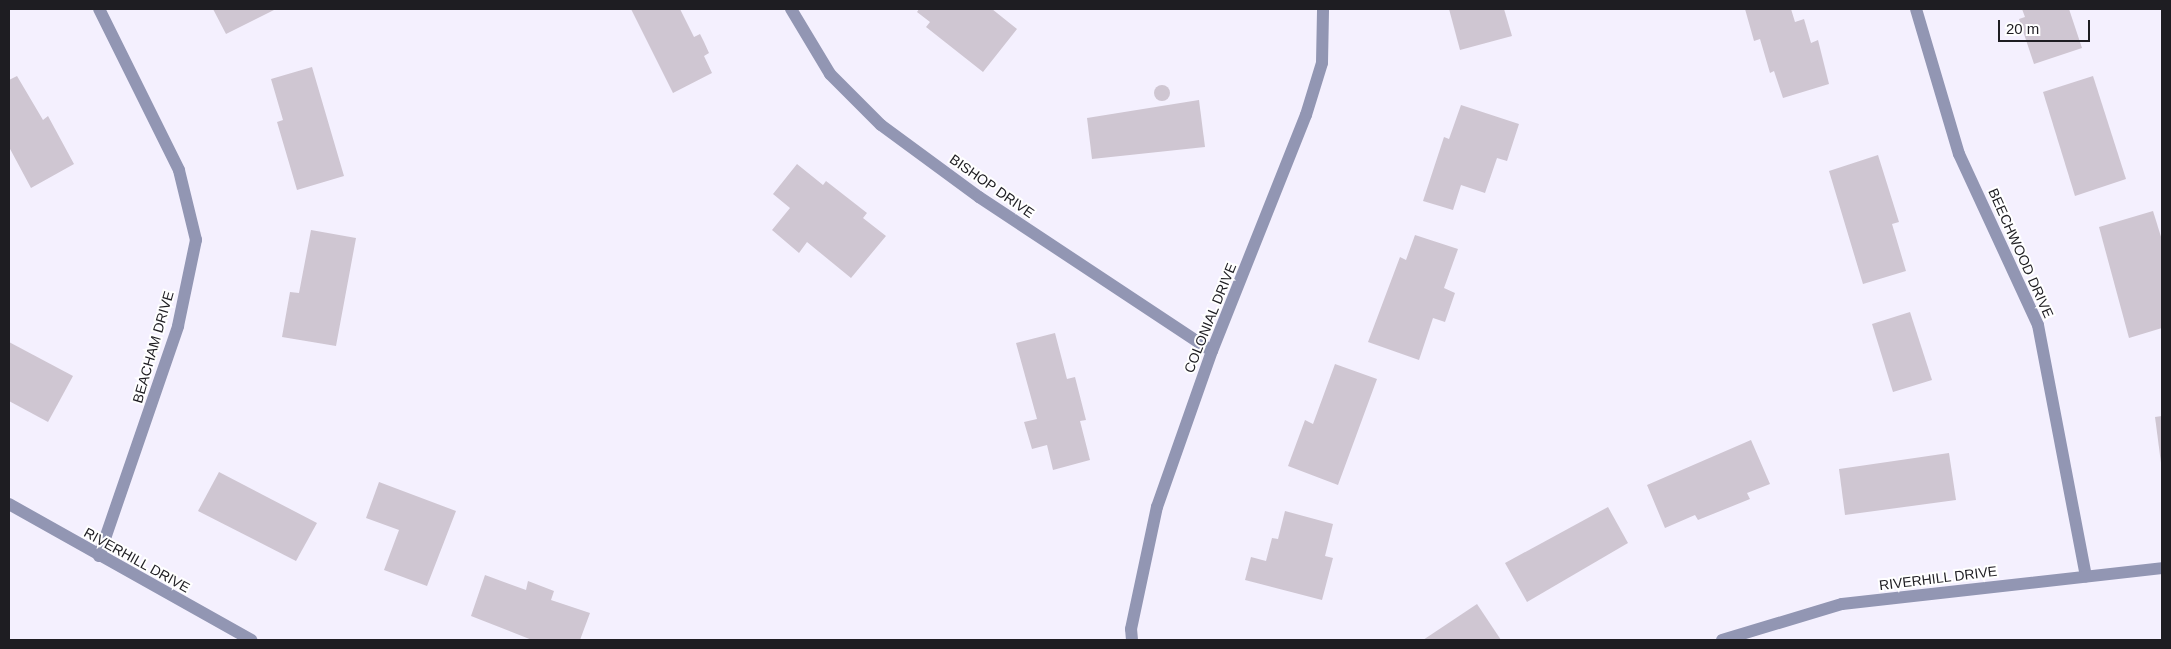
<!DOCTYPE html>
<html>
<head>
<meta charset="utf-8">
<style>
	body { margin:0 }
	#map { position:relative; width:2171px; height:649px; overflow:hidden; background:#f4f0fe; font-family:Helvetica,sans-serif }
	div>[style] { position:absolute }
	[style*='--x'] { left:calc(var(--x)*1px); top:calc(var(--y)*1px); width:calc(var(--w)*1px); rotate:calc(var(--a)*1deg) }
	.building>* { inset:0; background:#cfc6d2 }
	.round { border-radius:50% }
	.minor>* { height:12px; margin:-6px; padding:0 6px; transform-origin:6px; border-radius:6px; background:#9296b3 }
	span { translate:-50% -50%; white-space:nowrap; text-align:center; line-height:1.15; -webkit-text-stroke:4px #fff; paint-order:stroke }
	.street-label { font-size:14px; color:#1e1d22 }
	.frame { position:absolute; inset:0; border:10px solid #1e1d22; pointer-events:none }
	.scale { position:absolute; left:1998px; top:20px; width:92px; height:22px; box-sizing:border-box; border:2px solid #1e1d22; border-top:0; padding-left:6px; font-size:15px; line-height:18px; white-space:nowrap; color:#1e1d22; -webkit-text-stroke:4px #fff; paint-order:stroke }
</style>
</head>
<body>
<div id="map">
	<div class="building">
		<i style="clip-path:polygon(213px 9px,276px 9px,226px 34px)"></i>
		<i style="clip-path:polygon(631px 9px,680px 9px,694px 37px,700px 34px,704px 42px,709px 53px,704px 56px,712px 73px,673px 93px)"></i>
		<i style="clip-path:polygon(919px 9px,992px 9px,1017px 29px,983px 72px,926px 27px,930px 22px,917px 12px)"></i>
		<i style="clip-path:polygon(1449px 9px,1504px 9px,1512px 36px,1460px 50px)"></i>
		<i style="clip-path:polygon(1745px 9px,1791px 9px,1795px 22px,1804px 19px,1811px 43px,1818px 40px,1829px 84px,1783px 98px,1774px 71px,1770px 73px,1760px 39px,1754px 41px)"></i>
		<i style="clip-path:polygon(2022px 9px,2069px 9px,2082px 48px,2034px 64px,2019px 19px,2025px 17px)"></i>
		<i style="clip-path:polygon(312px 67px,344px 176px,297px 190px,277px 122px,283px 120px,271px 79px)"></i>
		<i style="clip-path:polygon(17px 76px,43px 120px,48px 116px,74px 164px,31px 188px,9px 147px,9px 80px)"></i>
		<i style="clip-path:polygon(2093px 76px,2126px 179px,2075px 196px,2043px 92px)"></i>
		<i class="round" style="left:1154px;top:85px;width:16px;height:16px"></i>
		<i style="clip-path:polygon(1199px 100px,1205px 147px,1092px 159px,1087px 118px)"></i>
		<i style="clip-path:polygon(1461px 105px,1519px 124px,1507px 161px,1497px 158px,1485px 193px,1461px 185px,1453px 210px,1423px 201px,1444px 137px,1449px 139px)"></i>
		<i style="clip-path:polygon(1878px 155px,1899px 222px,1892px 224px,1906px 271px,1863px 284px,1829px 171px)"></i>
		<i style="clip-path:polygon(797px 164px,823px 185px,826px 181px,867px 213px,863px 218px,886px 236px,851px 278px,807px 242px,799px 253px,772px 230px,790px 208px,773px 194px)"></i>
		<i style="clip-path:polygon(2153px 211px,2162px 240px,2162px 328px,2129px 338px,2099px 227px)"></i>
		<i style="clip-path:polygon(311px 230px,356px 238px,336px 346px,282px 337px,290px 292px,299px 293px)"></i>
		<i style="clip-path:polygon(1415px 235px,1458px 249px,1444px 288px,1455px 293px,1445px 322px,1433px 318px,1419px 360px,1368px 342px,1400px 257px,1406px 260px)"></i>
		<i style="clip-path:polygon(1910px 312px,1932px 380px,1893px 392px,1872px 324px)"></i>
		<i style="clip-path:polygon(1055px 333px,1067px 379px,1075px 377px,1086px 420px,1080px 421px,1090px 460px,1053px 470px,1047px 445px,1032px 449px,1024px 422px,1037px 419px,1016px 343px)"></i>
		<i style="clip-path:polygon(9px 342px,73px 376px,48px 422px,9px 401px)"></i>
		<i style="clip-path:polygon(1335px 364px,1377px 379px,1338px 485px,1288px 466px,1305px 420px,1313px 424px)"></i>
		<i style="clip-path:polygon(2162px 416px,2162px 463px,2161px 463px,2155px 417px)"></i>
		<i style="clip-path:polygon(1751px 440px,1770px 484px,1747px 493px,1750px 499px,1698px 520px,1695px 515px,1665px 528px,1647px 485px)"></i>
		<i style="clip-path:polygon(1949px 453px,1956px 500px,1845px 515px,1839px 469px)"></i>
		<i style="clip-path:polygon(219px 472px,317px 523px,296px 561px,198px 511px)"></i>
		<i style="clip-path:polygon(379px 482px,456px 511px,427px 586px,384px 570px,399px 530px,366px 518px)"></i>
		<i style="clip-path:polygon(1608px 507px,1628px 543px,1527px 602px,1505px 563px)"></i>
		<i style="clip-path:polygon(1285px 511px,1333px 524px,1325px 556px,1333px 558px,1322px 600px,1245px 580px,1251px 557px,1266px 561px,1272px 538px,1278px 539px)"></i>
		<i style="clip-path:polygon(485px 575px,526px 590px,528px 581px,554px 591px,551px 600px,590px 613px,580px 640px,532px 640px,471px 616px)"></i>
		<i style="clip-path:polygon(1477px 604px,1501px 640px,1423px 640px)"></i>
	</div>
	<div class="minor">
		<i style="--x:791;--y:9;--w:76;--a:59"></i>
		<i style="--x:830;--y:74;--w:72;--a:45"></i>
		<i style="--x:881;--y:125;--w:122;--a:36.3"></i>
		<i style="--x:979;--y:197;--w:279;--a:33.5"></i>
		<i style="--x:1916;--y:9;--w:151;--a:73.5"></i>
		<i style="--x:1959;--y:154;--w:188;--a:65.2"></i>
		<i style="--x:2038;--y:325;--w:256;--a:79.2"></i>
		<i style="--x:9;--y:504;--w:278;--a:29.3"></i>
		<i style="--x:99;--y:556;--w:243;--a:-71"></i>
		<i style="--x:178;--y:326;--w:88;--a:-78.2"></i>
		<i style="--x:196;--y:240;--w:72;--a:-103.7"></i>
		<i style="--x:179;--y:170;--w:180;--a:-116.4"></i>
		<i style="--x:1132;--y:640;--w:11;--a:-95"></i>
		<i style="--x:1131;--y:629;--w:125;--a:-78"></i>
		<i style="--x:1157;--y:507;--w:165;--a:-70.6"></i>
		<i style="--x:1212;--y:351;--w:254;--a:-68.3"></i>
		<i style="--x:1306;--y:115;--w:54;--a:-72.9"></i>
		<i style="--x:1322;--y:63;--w:54;--a:-88.9"></i>
		<i style="--x:1722;--y:640;--w:125;--a:-16.7"></i>
		<i style="--x:1842;--y:604;--w:322;--a:-6.4"></i>
	</div>
	<div class="street-label">
		<span style="left:992px;top:186px;rotate:35deg">BISHOP DRIVE</span>
		<span style="left:2021px;top:253px;rotate:66deg">BEECHWOOD DRIVE</span>
		<span style="left:1210px;top:318px;rotate:-68deg">COLONIAL DRIVE</span>
		<span style="left:153px;top:347px;rotate:-74deg">BEACHAM DRIVE</span>
		<span style="left:137px;top:560px;rotate:29deg">RIVERHILL DRIVE</span>
		<span style="left:1938px;top:578px;rotate:-7deg">RIVERHILL DRIVE</span>
	</div>
	<div class="frame"></div>
	<div class="scale">20 m</div>
</div>
</body>
</html>
